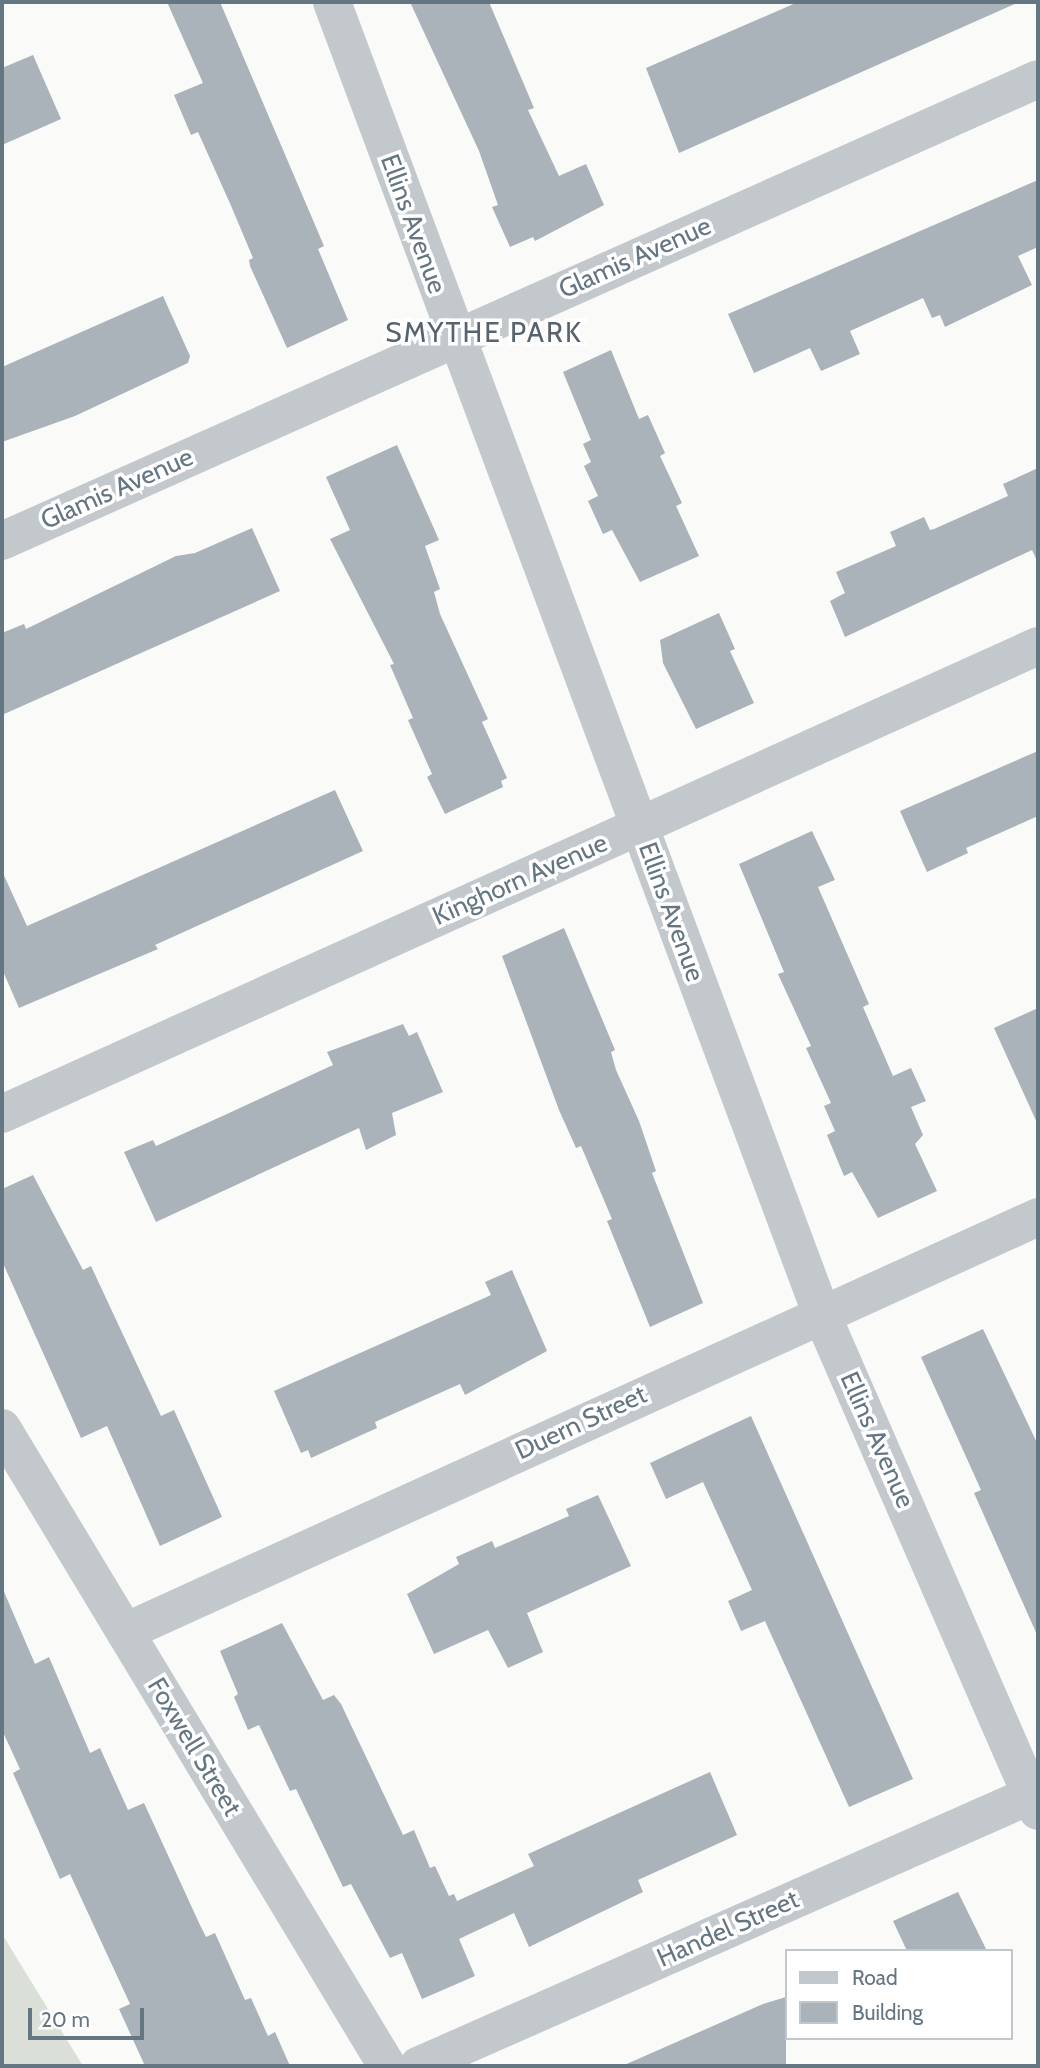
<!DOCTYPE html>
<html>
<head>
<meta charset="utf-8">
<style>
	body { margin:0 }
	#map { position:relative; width:1040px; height:2068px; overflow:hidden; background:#fafaf8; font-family:Cabin,sans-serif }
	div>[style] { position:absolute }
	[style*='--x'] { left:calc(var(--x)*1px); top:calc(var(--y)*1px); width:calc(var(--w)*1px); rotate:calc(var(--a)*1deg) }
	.green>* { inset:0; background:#dadfd7 }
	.building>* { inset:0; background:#aab3b9 }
	.street>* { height:38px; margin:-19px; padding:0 19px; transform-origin:19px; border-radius:19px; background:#c3c8cc }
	span { translate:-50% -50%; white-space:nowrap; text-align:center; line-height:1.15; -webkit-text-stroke:7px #fff; paint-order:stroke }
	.street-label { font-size:26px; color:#657683 }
	.neighbourhood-label { font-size:28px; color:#57646e; letter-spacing:2px }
	.frame { position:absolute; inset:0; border:4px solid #657683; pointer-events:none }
	.legend { position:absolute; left:785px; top:1949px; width:228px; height:91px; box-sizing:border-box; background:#fff; border:2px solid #c1c8cd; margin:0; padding:9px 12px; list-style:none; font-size:21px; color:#657683 }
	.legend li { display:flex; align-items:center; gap:14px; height:35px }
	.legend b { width:35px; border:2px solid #c1c8cd }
	.scale { position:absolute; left:28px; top:2008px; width:116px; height:32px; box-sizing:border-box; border:4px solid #657683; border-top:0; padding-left:9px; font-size:21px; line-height:24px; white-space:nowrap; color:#657683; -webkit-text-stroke:5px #fff; paint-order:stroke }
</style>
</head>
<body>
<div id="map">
	<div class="green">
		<i style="clip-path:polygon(2px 1934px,83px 2066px,2px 2066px)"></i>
	</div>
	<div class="building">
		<i style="clip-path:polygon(167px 2px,220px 2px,324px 246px,318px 249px,348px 320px,287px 348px,250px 266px,249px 260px,253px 258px,232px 208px,198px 132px,191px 135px,174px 95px,203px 83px)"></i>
		<i style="clip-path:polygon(410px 2px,489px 2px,534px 108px,528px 110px,559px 176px,586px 164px,604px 205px,535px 241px,533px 237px,510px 247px,492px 207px,498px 205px,479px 151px)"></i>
		<i style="clip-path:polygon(798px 2px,1019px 2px,679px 153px,646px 68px)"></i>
		<i style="clip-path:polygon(33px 55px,61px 119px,2px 145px,2px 68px)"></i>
		<i style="clip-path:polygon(1038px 180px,1038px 247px,1018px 256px,1032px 285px,945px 327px,940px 315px,932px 318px,923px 298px,850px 331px,860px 354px,821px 371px,810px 348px,754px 373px,728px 314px)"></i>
		<i style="clip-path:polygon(163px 296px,190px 356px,188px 363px,75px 416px,2px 442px,2px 367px)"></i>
		<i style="clip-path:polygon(611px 350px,639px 419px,648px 415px,665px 453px,660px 456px,682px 503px,676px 506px,699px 556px,640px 582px,612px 530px,603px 534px,588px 501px,598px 496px,584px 466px,591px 462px,583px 444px,591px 440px,563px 372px)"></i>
		<i style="clip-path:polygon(397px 445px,439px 540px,425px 546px,440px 589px,434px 592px,440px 614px,488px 719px,482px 722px,507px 778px,501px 781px,503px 787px,445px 814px,427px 777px,432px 774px,408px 720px,413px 718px,390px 665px,394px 664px,330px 539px,350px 530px,326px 477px)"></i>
		<i style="clip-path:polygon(1038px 468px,1038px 563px,1032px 550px,845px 637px,830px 601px,845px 593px,836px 572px,896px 546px,890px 532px,924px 517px,930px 530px,934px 529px,1008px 496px,1003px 484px)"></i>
		<i style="clip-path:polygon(252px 528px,280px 591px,2px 715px,2px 633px,24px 624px,26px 629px,176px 556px,195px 553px)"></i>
		<i style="clip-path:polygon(719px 613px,735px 649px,730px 651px,754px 703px,696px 729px,663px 663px,660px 640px)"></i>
		<i style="clip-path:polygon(1038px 751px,1038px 816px,966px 848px,968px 853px,927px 872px,900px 811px)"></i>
		<i style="clip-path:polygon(335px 790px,363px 851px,155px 945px,158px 949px,19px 1008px,2px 969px,2px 871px,27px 926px)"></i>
		<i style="clip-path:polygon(812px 831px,835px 880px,818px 887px,869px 1004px,863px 1007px,893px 1076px,911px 1068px,926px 1101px,911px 1107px,923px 1135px,915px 1144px,937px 1191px,878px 1218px,852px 1172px,844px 1176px,827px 1135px,835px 1131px,824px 1106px,831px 1103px,806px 1048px,811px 1046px,778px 974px,784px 972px,739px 864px)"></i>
		<i style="clip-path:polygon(564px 928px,615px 1050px,611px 1052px,616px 1070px,639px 1121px,656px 1171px,652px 1173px,703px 1303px,650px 1327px,607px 1221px,612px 1219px,581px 1146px,576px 1148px,559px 1110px,502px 956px)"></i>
		<i style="clip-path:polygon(1038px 1008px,1038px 1125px,994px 1028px)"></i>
		<i style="clip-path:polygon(403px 1024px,409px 1036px,417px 1032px,443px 1092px,392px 1113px,396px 1135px,366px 1150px,359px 1128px,156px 1222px,124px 1152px,153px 1140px,156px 1146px,227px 1114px,333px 1065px,327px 1052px)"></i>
		<i style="clip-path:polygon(33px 1175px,83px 1270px,91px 1266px,161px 1416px,174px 1410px,222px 1517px,160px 1546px,107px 1426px,81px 1438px,2px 1261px,2px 1189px)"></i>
		<i style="clip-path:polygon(512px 1270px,547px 1351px,465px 1395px,460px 1384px,375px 1422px,377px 1428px,311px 1458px,308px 1450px,301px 1453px,274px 1391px,480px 1300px,491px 1295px,485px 1282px)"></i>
		<i style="clip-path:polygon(983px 1329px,1038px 1445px,1038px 1637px,974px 1493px,981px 1490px,921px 1357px)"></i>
		<i style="clip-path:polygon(751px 1416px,913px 1779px,849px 1807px,765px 1621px,741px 1631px,728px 1601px,752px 1590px,703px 1482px,666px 1499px,650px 1463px)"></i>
		<i style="clip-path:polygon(598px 1495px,631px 1566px,527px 1613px,543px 1652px,508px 1668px,488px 1630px,434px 1654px,407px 1594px,459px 1564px,456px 1557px,492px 1541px,495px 1548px,569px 1516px,566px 1509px)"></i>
		<i style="clip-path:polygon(2px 1587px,35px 1664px,49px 1657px,90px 1753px,100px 1748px,128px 1810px,144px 1803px,200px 1925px,206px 1937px,215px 1933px,245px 2000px,251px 1998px,268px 2036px,275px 2032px,290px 2066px,145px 2066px,119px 2009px,130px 2004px,70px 1874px,60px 1879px,13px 1773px,20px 1769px,2px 1730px)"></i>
		<i style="clip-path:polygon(282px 1623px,323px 1700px,334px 1695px,341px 1704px,403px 1835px,414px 1830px,430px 1868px,435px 1866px,449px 1896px,454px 1894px,457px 1901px,534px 1866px,528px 1854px,710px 1772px,737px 1835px,638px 1880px,643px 1892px,529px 1947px,514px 1913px,459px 1939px,475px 1976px,422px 1999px,402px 1953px,390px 1958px,351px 1884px,343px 1887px,296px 1789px,290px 1791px,259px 1725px,248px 1730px,234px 1697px,238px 1694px,220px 1651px)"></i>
		<i style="clip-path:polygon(958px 1892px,987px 1951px,907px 1951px,893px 1921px)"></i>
		<i style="clip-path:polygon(786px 1997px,786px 2066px,622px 2066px,763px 2004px)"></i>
	</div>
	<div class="street">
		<i style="--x:332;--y:2;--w:1399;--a:69.54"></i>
		<i style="--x:821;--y:1313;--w:543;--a:66.46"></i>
		<i style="--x:2;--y:541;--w:1134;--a:-24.03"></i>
		<i style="--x:2;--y:1114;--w:1137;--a:-24.31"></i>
		<i style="--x:2;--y:1428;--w:745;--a:58.89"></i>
		<i style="--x:125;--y:1632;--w:1003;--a:-24.44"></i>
		<i style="--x:418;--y:2066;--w:678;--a:-23.84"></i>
	</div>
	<div class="street-label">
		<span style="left:413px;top:224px;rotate:70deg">Ellins Avenue</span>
		<span style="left:635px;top:258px;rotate:-24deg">Glamis Avenue</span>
		<span style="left:117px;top:489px;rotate:-24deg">Glamis Avenue</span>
		<span style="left:520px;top:880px;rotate:-24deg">Kinghorn Avenue</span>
		<span style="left:671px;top:912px;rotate:70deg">Ellins Avenue</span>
		<span style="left:581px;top:1423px;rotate:-25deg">Duern Street</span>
		<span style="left:877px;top:1440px;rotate:66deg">Ellins Avenue</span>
		<span style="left:194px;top:1747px;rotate:59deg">Foxwell Street</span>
		<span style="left:728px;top:1929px;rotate:-24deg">Handel Street</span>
	</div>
	<div class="neighbourhood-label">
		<span style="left:484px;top:332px">SMYTHE PARK</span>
	</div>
	<div class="frame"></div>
	<ul class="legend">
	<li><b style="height:9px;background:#c3c8cc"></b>Road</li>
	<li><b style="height:19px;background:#aab3b9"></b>Building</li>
	</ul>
	<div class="scale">20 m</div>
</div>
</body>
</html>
